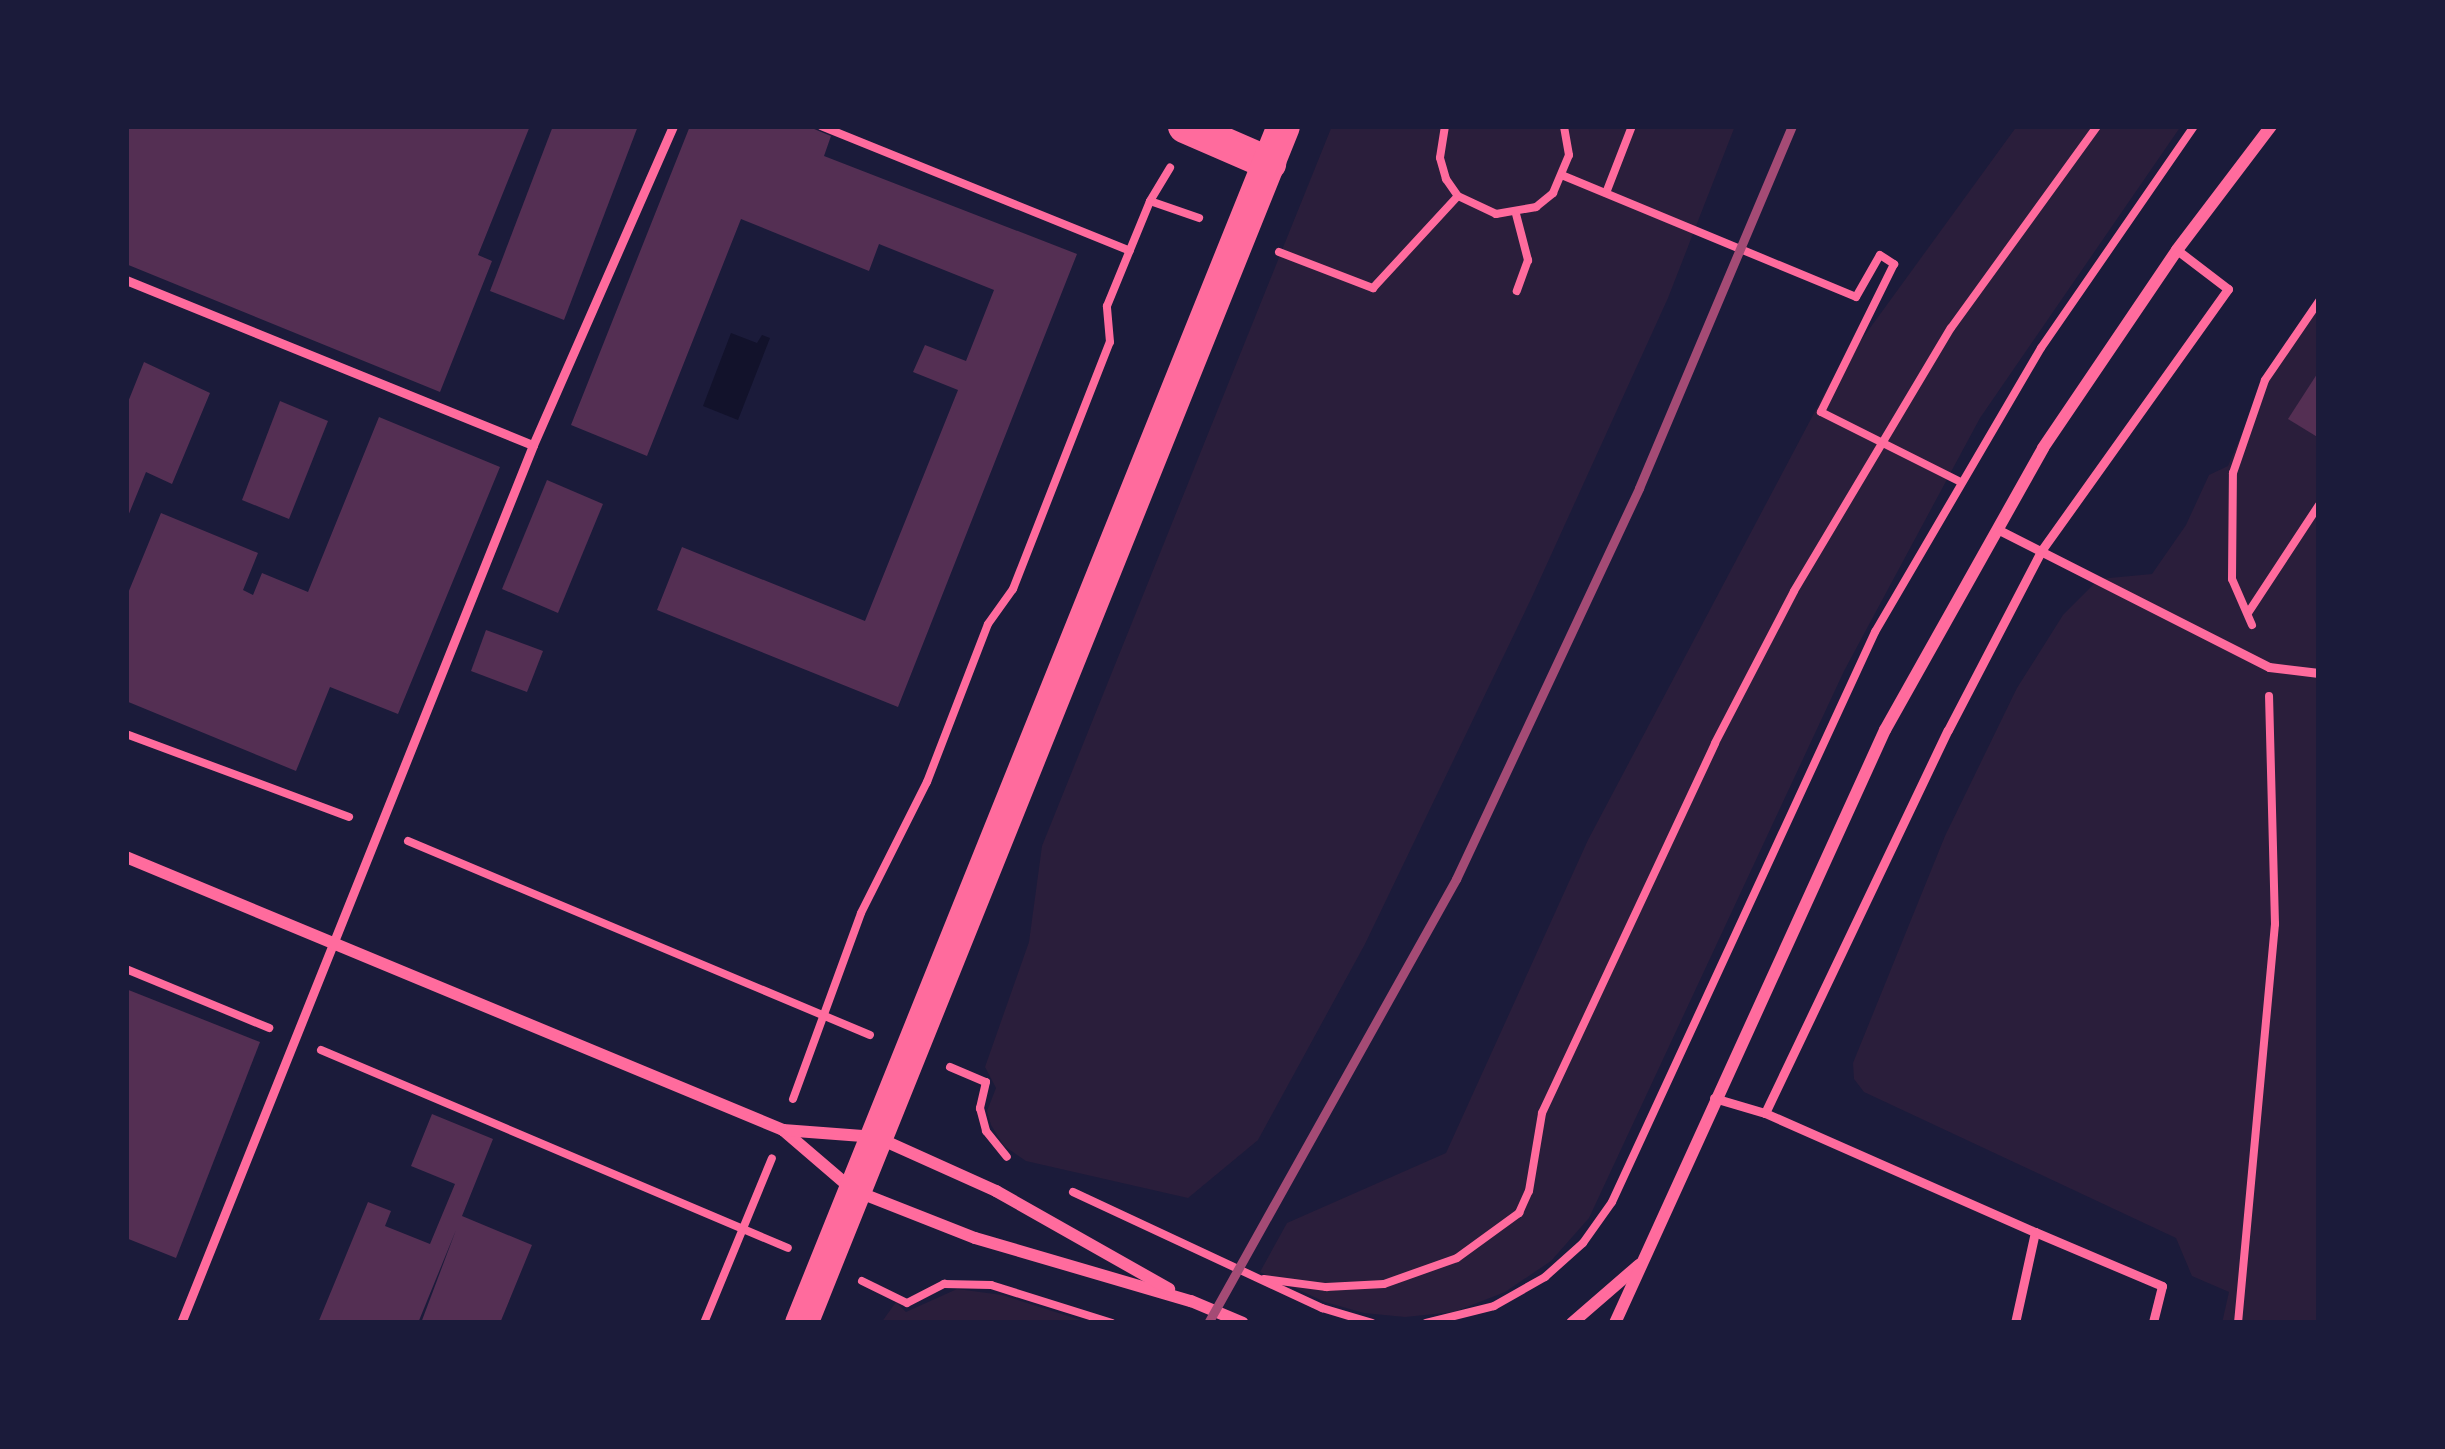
<!DOCTYPE html>
<html>
<head>
<meta charset="utf-8">
<style>
	body { margin:0 }
	#map { position:relative; width:2445px; height:1449px; overflow:hidden; background:#1b1b3a; font-family:"Sofia Sans Condensed",sans-serif }
	div>[style] { position:absolute }
	[style*='--x'] { left:calc(var(--x)*1px); top:calc(var(--y)*1px); width:calc(var(--w)*1px); rotate:calc(var(--a)*1deg) }
	.green>* { inset:0; background:#2a1e3b }
	.water>* { inset:0; background:#12122b }
	.building>* { inset:0; background:#542f53 }
	.path>* { height:8px; margin:-4px; padding:0 4px; transform-origin:4px; border-radius:4px; background:#ff6b9d }
	.service>* { height:9px; margin:-4.5px; padding:0 4.5px; transform-origin:4.5px; border-radius:4.5px; background:#ff6b9d }
	.minor>* { height:12px; margin:-6px; padding:0 6px; transform-origin:6px; border-radius:6px; background:#ff6b9d }
	.trunk>* { height:33px; margin:-16.5px; padding:0 16.5px; transform-origin:16.5px; border-radius:16.5px; background:#ff6b9d }
	.rail>* { height:9px; margin:-4.5px; padding:0 4.5px; transform-origin:4.5px; border-radius:4.5px; background:#a44b75 }
	span { translate:-50% -50%; white-space:nowrap; text-align:center; line-height:1.15; -webkit-text-stroke:10px #1b1b3a; paint-order:stroke }
	.frame { position:absolute; inset:0; border:129px solid #1b1b3a; pointer-events:none }
</style>
</head>
<body>
<div id="map">
	<div class="green">
		<i style="clip-path:polygon(1332px 126px,1735px 126px,1668px 298px,1531px 599px,1365px 944px,1258px 1140px,1188px 1198px,1026px 1161px,1004px 1146px,991px 1125px,987px 1111px,996px 1088px,985px 1067px,1029px 942px,1042px 846px)"></i>
		<i style="clip-path:polygon(2017px 126px,2181px 126px,1980px 418px,1844px 671px,1589px 1218px,1551px 1261px,1505px 1292px,1454px 1312px,1405px 1317px,1364px 1313px,1325px 1302px,1260px 1272px,1287px 1223px,1446px 1153px,1588px 840px,1830px 383px)"></i>
		<i style="clip-path:polygon(2319px 301px,2319px 1323px,2222px 1323px,2229px 1292px,2192px 1276px,2176px 1238px,1864px 1092px,1854px 1079px,1853px 1063px,1945px 836px,2017px 688px,2063px 615px,2099px 579px,2152px 574px,2186px 525px,2209px 475px,2228px 466px,2265px 380px)"></i>
		<i style="clip-path:polygon(957px 1289px,1002px 1295px,1090px 1323px,881px 1323px,896px 1302px,906px 1312px)"></i>
	</div>
	<div class="water">
		<i style="clip-path:polygon(731px 333px,757px 343px,762px 335px,770px 338px,738px 420px,703px 406px)"></i>
	</div>
	<div class="building">
		<i style="clip-path:polygon(126px 126px,530px 126px,478px 255px,492px 261px,440px 392px,126px 264px)"></i>
		<i style="clip-path:polygon(553px 126px,638px 126px,564px 320px,490px 291px)"></i>
		<i style="clip-path:polygon(690px 126px,807px 126px,831px 136px,824px 156px,1077px 254px,898px 707px,657px 610px,682px 547px,865px 621px,958px 390px,913px 372px,925px 345px,966px 361px,994px 290px,879px 244px,869px 271px,741px 219px,647px 456px,571px 425px)"></i>
		<i style="clip-path:polygon(144px 362px,210px 393px,172px 484px,146px 472px,126px 521px,126px 407px)"></i>
		<i style="clip-path:polygon(2319px 371px,2319px 438px,2288px 419px)"></i>
		<i style="clip-path:polygon(280px 401px,328px 421px,289px 519px,242px 500px)"></i>
		<i style="clip-path:polygon(379px 417px,500px 467px,398px 714px,330px 687px,296px 771px,126px 701px,126px 598px,161px 513px,258px 553px,243px 590px,253px 595px,262px 573px,308px 592px)"></i>
		<i style="clip-path:polygon(547px 480px,603px 504px,558px 613px,502px 589px)"></i>
		<i style="clip-path:polygon(486px 630px,543px 651px,527px 692px,471px 671px)"></i>
		<i style="clip-path:polygon(126px 989px,260px 1042px,176px 1258px,126px 1238px)"></i>
		<i style="clip-path:polygon(432px 1114px,493px 1139px,462px 1216px,532px 1245px,500px 1323px,421px 1323px,456px 1230px,418px 1323px,318px 1323px,368px 1202px,391px 1211px,385px 1226px,430px 1244px,455px 1184px,411px 1166px)"></i>
	</div>
	<div class="path">
		<i style="--x:821;--y:126;--w:333;--a:22"></i>
		<i style="--x:1445;--y:126;--w:32;--a:99"></i>
		<i style="--x:1440;--y:158;--w:22;--a:74"></i>
		<i style="--x:1446;--y:179;--w:21;--a:55"></i>
		<i style="--x:1458;--y:196;--w:42;--a:25.3"></i>
		<i style="--x:1496;--y:214;--w:41;--a:-9.9"></i>
		<i style="--x:1536;--y:207;--w:22;--a:-39"></i>
		<i style="--x:1553;--y:193;--w:41;--a:-67.2"></i>
		<i style="--x:1569;--y:155;--w:29;--a:-100"></i>
		<i style="--x:1564;--y:176;--w:316;--a:22.5"></i>
		<i style="--x:1856;--y:297;--w:48;--a:-60.3"></i>
		<i style="--x:1880;--y:255;--w:17;--a:33"></i>
		<i style="--x:1894;--y:264;--w:165;--a:116.3"></i>
		<i style="--x:1821;--y:412;--w:154;--a:26.6"></i>
		<i style="--x:1606;--y:193;--w:72;--a:-68.8"></i>
		<i style="--x:1150;--y:201;--w:52;--a:19.1"></i>
		<i style="--x:1516;--y:214;--w:48;--a:75.4"></i>
		<i style="--x:1528;--y:260;--w:33;--a:110"></i>
		<i style="--x:1279;--y:252;--w:101;--a:21"></i>
		<i style="--x:1373;--y:288;--w:125;--a:-47.3"></i>
		<i style="--x:2248;--y:613;--w:129;--a:-56.7"></i>
		<i style="--x:2252;--y:625;--w:50;--a:-113.5"></i>
		<i style="--x:2232;--y:579;--w:106;--a:-89.5"></i>
		<i style="--x:2233;--y:473;--w:98;--a:-71"></i>
		<i style="--x:2265;--y:380;--w:96;--a:-55.6"></i>
		<i style="--x:126;--y:734;--w:238;--a:20.4"></i>
		<i style="--x:408;--y:841;--w:501;--a:22.78"></i>
		<i style="--x:126;--y:969;--w:155;--a:22.4"></i>
		<i style="--x:321;--y:1050;--w:507;--a:22.98"></i>
		<i style="--x:950;--y:1067;--w:39;--a:23"></i>
		<i style="--x:986;--y:1082;--w:27;--a:103"></i>
		<i style="--x:980;--y:1108;--w:24;--a:75"></i>
		<i style="--x:986;--y:1131;--w:33;--a:51"></i>
		<i style="--x:793;--y:1099;--w:198;--a:-69.9"></i>
		<i style="--x:861;--y:913;--w:147;--a:-63.3"></i>
		<i style="--x:927;--y:782;--w:169;--a:-68.9"></i>
		<i style="--x:988;--y:624;--w:43;--a:-54.5"></i>
		<i style="--x:1013;--y:589;--w:265;--a:-68.6"></i>
		<i style="--x:1110;--y:342;--w:36;--a:-95"></i>
		<i style="--x:1107;--y:306;--w:113;--a:-67.7"></i>
		<i style="--x:1150;--y:201;--w:39;--a:-59"></i>
		<i style="--x:1073;--y:1192;--w:275;--a:25"></i>
		<i style="--x:1322;--y:1308;--w:52;--a:16.7"></i>
		<i style="--x:1264;--y:1279;--w:63;--a:7.4"></i>
		<i style="--x:1326;--y:1287;--w:58;--a:-3"></i>
		<i style="--x:1384;--y:1284;--w:77;--a:-19.6"></i>
		<i style="--x:1457;--y:1258;--w:77;--a:-36"></i>
		<i style="--x:1519;--y:1213;--w:24;--a:-66"></i>
		<i style="--x:1529;--y:1191;--w:79;--a:-80.5"></i>
		<i style="--x:1542;--y:1113;--w:408;--a:-64.9"></i>
		<i style="--x:1715;--y:743;--w:171;--a:-62.5"></i>
		<i style="--x:1794;--y:591;--w:306;--a:-59.2"></i>
		<i style="--x:1951;--y:328;--w:249;--a:-54.1"></i>
		<i style="--x:862;--y:1281;--w:50;--a:26.1"></i>
		<i style="--x:907;--y:1303;--w:42;--a:-27.2"></i>
		<i style="--x:944;--y:1284;--w:47;--a:1.2"></i>
		<i style="--x:991;--y:1285;--w:127;--a:17.4"></i>
		<i style="--x:704;--y:1323;--w:178;--a:-67.6"></i>
		<i style="--x:1426;--y:1323;--w:70;--a:-14"></i>
		<i style="--x:1494;--y:1306;--w:59;--a:-29.6"></i>
		<i style="--x:1545;--y:1277;--w:51;--a:-41.8"></i>
		<i style="--x:1583;--y:1243;--w:50;--a:-54.7"></i>
		<i style="--x:1612;--y:1202;--w:628;--a:-65.23"></i>
		<i style="--x:1875;--y:632;--w:329;--a:-59.7"></i>
		<i style="--x:2041;--y:348;--w:270;--a:-55.4"></i>
		<i style="--x:2238;--y:1323;--w:401;--a:-84.7"></i>
		<i style="--x:2275;--y:924;--w:228;--a:-91.5"></i>
	</div>
	<div class="service">
		<i style="--x:126;--y:280;--w:439;--a:22.1"></i>
		<i style="--x:1997;--y:529;--w:305;--a:26.9"></i>
		<i style="--x:2269;--y:667;--w:50;--a:6.8"></i>
		<i style="--x:1714;--y:1098;--w:53;--a:16.4"></i>
		<i style="--x:1765;--y:1113;--w:295;--a:23.8"></i>
		<i style="--x:2035;--y:1232;--w:93;--a:102.4"></i>
		<i style="--x:1765;--y:1113;--w:424;--a:-64.5"></i>
		<i style="--x:1948;--y:730;--w:202;--a:-62.5"></i>
		<i style="--x:2041;--y:551;--w:322;--a:-54.5"></i>
		<i style="--x:2228;--y:289;--w:64;--a:-142.6"></i>
		<i style="--x:2035;--y:1232;--w:138;--a:23"></i>
		<i style="--x:2162;--y:1286;--w:38;--a:104"></i>
		<i style="--x:181;--y:1323;--w:946;--a:-68.15"></i>
		<i style="--x:533;--y:445;--w:348;--a:-66.3"></i>
	</div>
	<div class="minor">
		<i style="--x:126;--y:857;--w:711;--a:22.56"></i>
		<i style="--x:783;--y:1130;--w:92;--a:40.6"></i>
		<i style="--x:853;--y:1190;--w:131;--a:21.5"></i>
		<i style="--x:975;--y:1238;--w:225;--a:16.3"></i>
		<i style="--x:1191;--y:1301;--w:56;--a:22.9"></i>
		<i style="--x:783;--y:1130;--w:93;--a:4.3"></i>
		<i style="--x:876;--y:1137;--w:132;--a:24.2"></i>
		<i style="--x:996;--y:1191;--w:199;--a:29.5"></i>
		<i style="--x:1572;--y:1323;--w:89;--a:-40.9"></i>
		<i style="--x:1615;--y:1323;--w:652;--a:-65.52"></i>
		<i style="--x:1885;--y:730;--w:323;--a:-60.7"></i>
		<i style="--x:2043;--y:448;--w:239;--a:-55.9"></i>
		<i style="--x:2177;--y:250;--w:156;--a:-52.8"></i>
	</div>
	<div class="trunk">
		<i style="--x:1184;--y:126;--w:93;--a:23.5"></i>
		<i style="--x:801;--y:1323;--w:1290;--a:-68.07"></i>
	</div>
	<div class="rail">
		<i style="--x:1208;--y:1323;--w:509;--a:-60.81"></i>
		<i style="--x:1456;--y:879;--w:432;--a:-64.9"></i>
		<i style="--x:1639;--y:488;--w:393;--a:-67.1"></i>
	</div>
	<div class="frame"></div>
</div>
</body>
</html>
